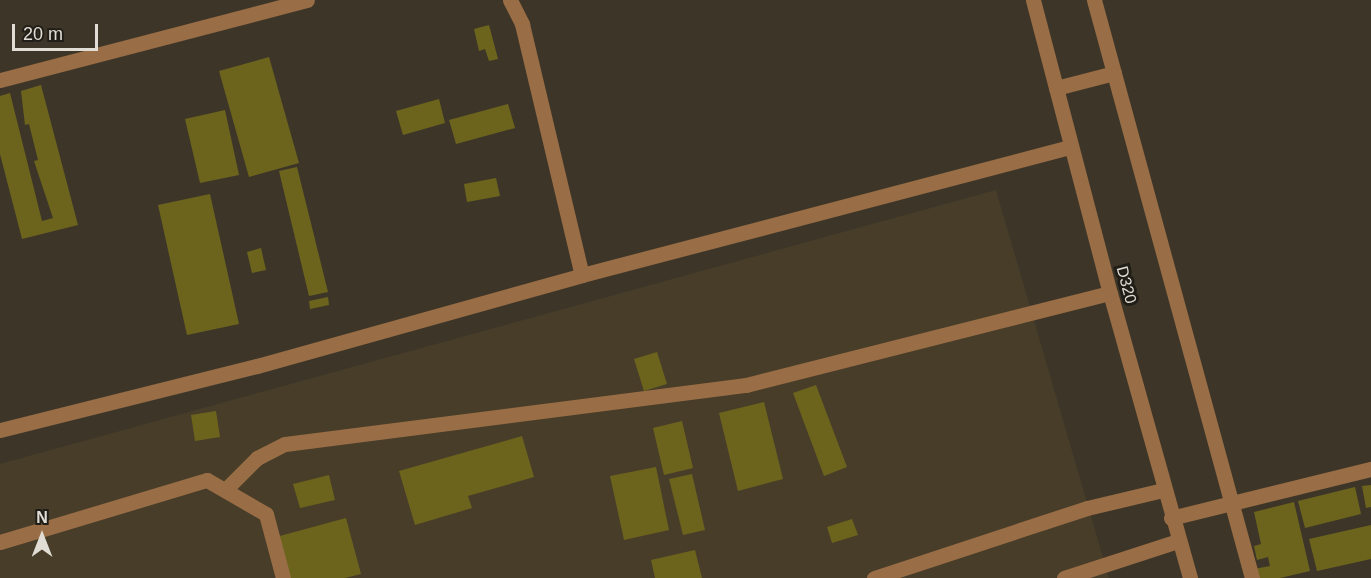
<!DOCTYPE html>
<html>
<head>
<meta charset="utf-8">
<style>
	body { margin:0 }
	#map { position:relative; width:1371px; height:578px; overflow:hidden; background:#3d3628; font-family:Arial,sans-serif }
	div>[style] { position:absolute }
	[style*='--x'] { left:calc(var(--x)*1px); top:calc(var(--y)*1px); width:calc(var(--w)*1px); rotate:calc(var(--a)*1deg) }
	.built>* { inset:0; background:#473d29 }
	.building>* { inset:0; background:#6c641d }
	.minor>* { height:15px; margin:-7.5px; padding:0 7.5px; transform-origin:7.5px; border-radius:7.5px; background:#996d45 }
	span { translate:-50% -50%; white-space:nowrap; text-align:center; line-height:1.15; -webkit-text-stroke:6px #211e18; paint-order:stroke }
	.street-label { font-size:16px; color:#e1ddd4 }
	.north { position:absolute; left:12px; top:506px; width:60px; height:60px; -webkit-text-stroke:4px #211e18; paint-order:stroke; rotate:0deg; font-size:16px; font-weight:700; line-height:24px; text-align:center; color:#e1ddd4 }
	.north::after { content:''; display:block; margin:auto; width:21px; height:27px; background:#e1ddd4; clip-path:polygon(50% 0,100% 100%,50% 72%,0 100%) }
	.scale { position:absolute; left:12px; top:24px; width:86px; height:27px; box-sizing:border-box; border:3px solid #e1ddd4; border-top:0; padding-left:8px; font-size:18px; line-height:21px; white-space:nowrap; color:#e1ddd4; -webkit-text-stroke:4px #211e18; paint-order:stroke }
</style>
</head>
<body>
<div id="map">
	<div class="built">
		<i style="clip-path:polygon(996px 190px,1109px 578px,0 578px,0 464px)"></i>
	</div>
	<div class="building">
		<i style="clip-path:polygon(489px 25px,498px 59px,489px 61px,485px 49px,479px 51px,474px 29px)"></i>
		<i style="clip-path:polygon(269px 57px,299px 163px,249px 177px,219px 71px)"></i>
		<i style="clip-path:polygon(41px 85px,78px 225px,22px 239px,0 154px,0 96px,10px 93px,42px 221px,53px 218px,34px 161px,38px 160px,29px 124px,25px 125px,21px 91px)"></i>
		<i style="clip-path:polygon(439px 99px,445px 123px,403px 135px,396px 111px)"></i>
		<i style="clip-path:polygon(508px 104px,515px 128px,456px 144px,449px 120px)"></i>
		<i style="clip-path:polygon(225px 110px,239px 175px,200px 183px,185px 119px)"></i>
		<i style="clip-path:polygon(297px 167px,328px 292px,309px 296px,279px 171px)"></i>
		<i style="clip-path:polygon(496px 178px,500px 196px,467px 202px,464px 184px)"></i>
		<i style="clip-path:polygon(210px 194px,239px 324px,187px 335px,158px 205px)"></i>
		<i style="clip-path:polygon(261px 248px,266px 270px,252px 273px,247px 252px)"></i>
		<i style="clip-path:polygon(328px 297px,329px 305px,310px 309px,309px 301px)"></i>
		<i style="clip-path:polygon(657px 352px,667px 384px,644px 391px,634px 359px)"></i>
		<i style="clip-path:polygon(816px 385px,847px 467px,824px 476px,793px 393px)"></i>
		<i style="clip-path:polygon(764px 402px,783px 479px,738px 491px,719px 413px)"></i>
		<i style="clip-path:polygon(216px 411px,220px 437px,195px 441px,191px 415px)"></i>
		<i style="clip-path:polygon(682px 421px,693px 468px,664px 475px,653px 428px)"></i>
		<i style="clip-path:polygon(522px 436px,534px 477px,468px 496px,472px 508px,415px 525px,399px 471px)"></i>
		<i style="clip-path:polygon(656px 467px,669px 530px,624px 540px,610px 476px)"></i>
		<i style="clip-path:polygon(692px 474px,705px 530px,683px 535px,669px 479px)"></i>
		<i style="clip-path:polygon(329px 475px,335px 500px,300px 508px,293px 484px)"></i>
		<i style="clip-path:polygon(1371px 485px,1371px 507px,1366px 508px,1362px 486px)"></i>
		<i style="clip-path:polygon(1355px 487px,1361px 514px,1305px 528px,1298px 501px)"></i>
		<i style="clip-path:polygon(1294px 502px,1310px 571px,1280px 578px,1256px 578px,1254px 569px,1270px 566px,1268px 557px,1257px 560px,1254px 546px,1261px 544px,1254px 512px)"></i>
		<i style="clip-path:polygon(346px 518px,361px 574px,345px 578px,287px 578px,276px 537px)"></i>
		<i style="clip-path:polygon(852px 519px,858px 535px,832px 543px,827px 527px)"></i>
		<i style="clip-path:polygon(1371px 525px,1371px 559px,1317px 571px,1309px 539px)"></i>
		<i style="clip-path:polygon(695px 550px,702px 578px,655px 578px,651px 560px)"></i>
	</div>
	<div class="minor">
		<i style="--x:510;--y:0;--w:27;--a:63"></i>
		<i style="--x:522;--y:24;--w:258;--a:76.6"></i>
		<i style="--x:1033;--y:0;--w:303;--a:75.3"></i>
		<i style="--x:1110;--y:293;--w:296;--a:74.3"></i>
		<i style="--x:1094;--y:0;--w:599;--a:74.71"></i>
		<i style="--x:0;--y:80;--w:317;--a:-14.6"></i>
		<i style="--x:1056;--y:88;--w:60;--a:-14.5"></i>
		<i style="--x:0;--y:430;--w:265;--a:-14"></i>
		<i style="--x:257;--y:366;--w:337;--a:-15.6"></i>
		<i style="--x:582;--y:275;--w:505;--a:-14.7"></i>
		<i style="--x:225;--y:490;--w:45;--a:-45"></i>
		<i style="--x:257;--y:458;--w:31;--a:-27"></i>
		<i style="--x:285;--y:444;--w:465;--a:-7.3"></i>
		<i style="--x:746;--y:385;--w:375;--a:-14.2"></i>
		<i style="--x:1171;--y:518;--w:206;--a:-13.8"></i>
		<i style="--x:0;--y:542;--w:216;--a:-16.7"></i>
		<i style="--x:207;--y:480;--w:68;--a:30"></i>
		<i style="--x:266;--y:514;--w:66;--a:75.1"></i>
		<i style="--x:874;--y:578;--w:224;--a:-18.2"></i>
		<i style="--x:1087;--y:508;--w:78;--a:-13.3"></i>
		<i style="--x:1064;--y:578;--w:120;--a:-18"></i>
	</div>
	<div class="street-label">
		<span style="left:1126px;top:285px;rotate:75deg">D320</span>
	</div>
	<div class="north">N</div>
	<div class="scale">20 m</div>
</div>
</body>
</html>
